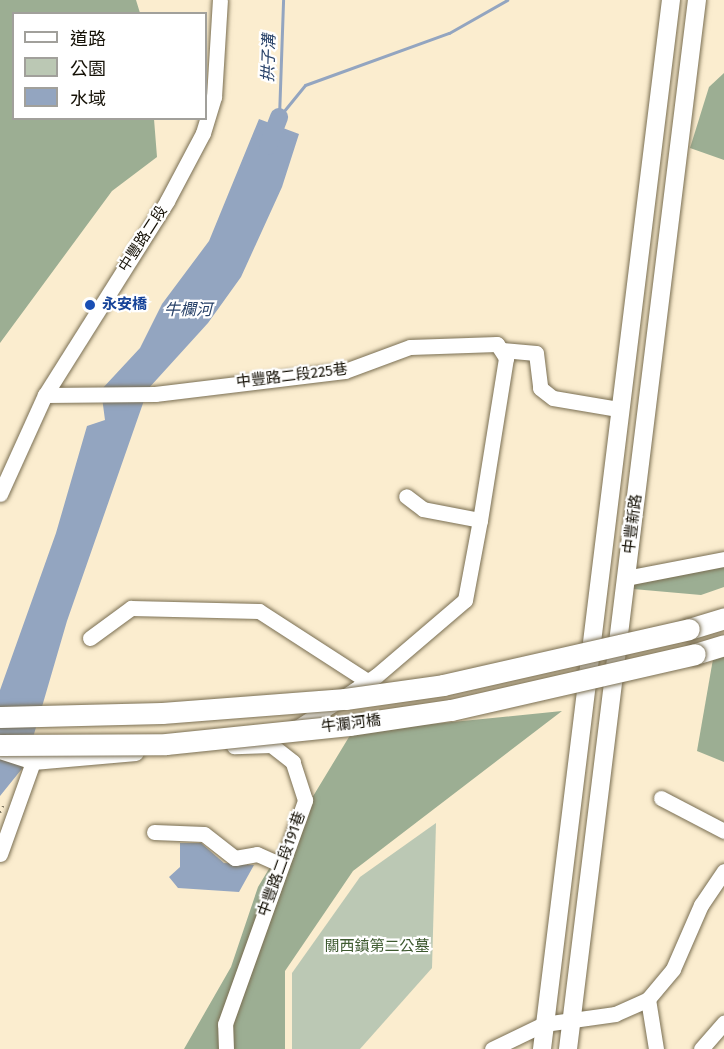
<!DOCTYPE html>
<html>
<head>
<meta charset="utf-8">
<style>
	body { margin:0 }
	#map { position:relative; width:724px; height:1049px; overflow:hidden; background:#fbedcf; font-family:"Fira Sans","Noto Sans TC",sans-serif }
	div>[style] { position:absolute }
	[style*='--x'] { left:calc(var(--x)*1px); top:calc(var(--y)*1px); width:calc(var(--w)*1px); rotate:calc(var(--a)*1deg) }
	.green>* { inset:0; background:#bbc8b4 }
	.forest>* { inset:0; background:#9cae93 }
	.water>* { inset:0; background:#93a5c0 }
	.stream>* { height:3px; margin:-1.5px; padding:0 1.5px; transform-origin:1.5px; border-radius:1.5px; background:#93a5c0 }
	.river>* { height:18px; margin:-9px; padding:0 9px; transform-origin:9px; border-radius:9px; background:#93a5c0 }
	.path>* { height:1.5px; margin-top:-0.75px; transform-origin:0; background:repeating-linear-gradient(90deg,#7e7662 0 1.5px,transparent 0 6px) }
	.roads { filter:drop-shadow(0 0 2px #796e52) drop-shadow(0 0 2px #796e52) }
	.minor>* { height:15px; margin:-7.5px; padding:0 7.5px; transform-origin:7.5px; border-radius:7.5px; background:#fff }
	.major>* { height:18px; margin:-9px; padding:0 9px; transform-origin:9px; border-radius:9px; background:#fff }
	.highway>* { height:21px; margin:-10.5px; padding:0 10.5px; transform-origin:10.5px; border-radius:10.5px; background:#fff }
	.bridges { filter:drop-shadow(0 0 2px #796e52) drop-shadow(0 0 2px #796e52) }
	.highway-bridge>* { height:21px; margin:-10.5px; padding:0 10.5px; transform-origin:10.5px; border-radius:10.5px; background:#fff }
	.dots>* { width:16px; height:16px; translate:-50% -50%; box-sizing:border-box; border:3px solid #fff; border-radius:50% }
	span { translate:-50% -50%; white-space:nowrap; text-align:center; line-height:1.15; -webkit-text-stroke:4.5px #fff; paint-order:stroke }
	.street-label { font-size:15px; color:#151106 }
	.transit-label { font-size:15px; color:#164399; font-weight:700 }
	.left { translate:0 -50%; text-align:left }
	.park-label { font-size:15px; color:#3d592f }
	.water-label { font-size:16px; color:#274168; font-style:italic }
	.legend { position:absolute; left:12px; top:12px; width:195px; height:108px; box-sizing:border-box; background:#fff; border:2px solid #a1a09b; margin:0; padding:8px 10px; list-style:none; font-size:18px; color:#151106 }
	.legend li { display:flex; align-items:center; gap:12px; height:30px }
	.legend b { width:30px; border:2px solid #a1a09b }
</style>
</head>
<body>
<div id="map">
	<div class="green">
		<i style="clip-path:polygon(436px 823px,432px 968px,360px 1049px,292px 1049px,292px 973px,360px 877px)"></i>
	</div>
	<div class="forest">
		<i style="clip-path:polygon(0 0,136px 0,140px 13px,14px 14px,14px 118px,154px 119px,157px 157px,112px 191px,0 343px)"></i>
		<i style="clip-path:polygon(724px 73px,724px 160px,690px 148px,709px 87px)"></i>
		<i style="clip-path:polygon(724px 561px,724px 587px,701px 595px,633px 589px,639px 568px)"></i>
		<i style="clip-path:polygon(724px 656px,724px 762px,697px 751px,713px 659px)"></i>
		<i style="clip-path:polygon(562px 711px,353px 871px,285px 971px,285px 1049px,184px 1049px,231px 967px,258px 887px,352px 732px)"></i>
	</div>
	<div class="water">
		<i style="clip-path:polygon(259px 119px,299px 134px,282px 187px,241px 277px,208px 323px,148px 389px,67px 621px,25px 765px,0 796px,0 690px,56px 533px,87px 426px,105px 420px,101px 390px,140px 348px,162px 304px,209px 241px)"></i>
		<i style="clip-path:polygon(180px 843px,201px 843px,224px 863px,254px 865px,239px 892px,178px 888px,169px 877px,180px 867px)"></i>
	</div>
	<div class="stream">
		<i style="--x:279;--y:117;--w:41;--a:-50.9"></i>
		<i style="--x:305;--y:85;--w:153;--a:-19.9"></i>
		<i style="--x:449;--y:33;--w:67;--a:-29.6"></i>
		<i style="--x:279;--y:117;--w:117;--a:-88"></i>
	</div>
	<div class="river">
		<i style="--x:268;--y:146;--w:31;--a:-69"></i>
	</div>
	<div class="path">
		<i style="--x:0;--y:813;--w:8;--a:-67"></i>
	</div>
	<div class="roads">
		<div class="minor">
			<i style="--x:502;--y:350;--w:34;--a:5"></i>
			<i style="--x:536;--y:353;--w:35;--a:83"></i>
			<i style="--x:540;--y:388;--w:16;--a:38"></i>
			<i style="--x:553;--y:398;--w:66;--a:9.6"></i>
			<i style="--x:45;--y:395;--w:110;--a:-0.5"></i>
			<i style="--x:155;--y:394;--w:191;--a:-6.9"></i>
			<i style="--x:345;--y:371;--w:69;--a:-20.3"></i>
			<i style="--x:410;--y:347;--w:87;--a:-2"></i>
			<i style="--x:497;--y:344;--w:17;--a:57"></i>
			<i style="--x:506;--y:358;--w:164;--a:99.1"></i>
			<i style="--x:0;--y:494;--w:109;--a:-65.6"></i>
			<i style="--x:45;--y:395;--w:229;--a:-57.8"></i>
			<i style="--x:167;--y:201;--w:77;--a:-62.1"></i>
			<i style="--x:203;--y:133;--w:38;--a:-73"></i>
			<i style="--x:214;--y:97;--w:97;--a:-86.5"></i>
			<i style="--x:626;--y:578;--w:100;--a:-11"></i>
			<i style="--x:90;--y:638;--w:51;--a:-36.2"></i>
			<i style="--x:131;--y:608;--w:128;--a:1.3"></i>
			<i style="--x:259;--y:611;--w:129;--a:32.9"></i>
			<i style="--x:295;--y:729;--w:97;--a:-33.2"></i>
			<i style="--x:376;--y:676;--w:117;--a:-40.5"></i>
			<i style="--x:465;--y:600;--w:81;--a:-79.4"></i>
			<i style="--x:480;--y:520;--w:58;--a:-169.1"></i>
			<i style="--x:423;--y:509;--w:21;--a:-143"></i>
			<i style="--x:0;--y:751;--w:35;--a:18"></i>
			<i style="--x:33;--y:762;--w:103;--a:-5"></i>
			<i style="--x:661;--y:798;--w:71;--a:27.6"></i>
			<i style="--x:154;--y:832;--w:50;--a:2.3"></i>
			<i style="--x:204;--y:834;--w:39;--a:38"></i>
			<i style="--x:235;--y:858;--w:22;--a:-10"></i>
			<i style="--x:257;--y:854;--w:27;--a:24"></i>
			<i style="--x:0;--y:854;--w:98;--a:-70.3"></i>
			<i style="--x:648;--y:999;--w:51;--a:80.9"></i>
			<i style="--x:226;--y:1049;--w:25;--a:-92"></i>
			<i style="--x:225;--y:1024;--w:238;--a:-70.3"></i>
			<i style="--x:305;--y:800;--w:40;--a:-108"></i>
			<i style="--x:293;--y:762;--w:28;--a:-142"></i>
			<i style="--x:271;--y:745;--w:37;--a:178"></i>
			<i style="--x:492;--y:1049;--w:58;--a:-25.7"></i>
			<i style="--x:544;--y:1024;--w:72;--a:-8"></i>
			<i style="--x:615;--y:1014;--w:36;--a:-24"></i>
			<i style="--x:648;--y:999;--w:39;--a:-50"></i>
			<i style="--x:673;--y:969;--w:70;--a:-66.4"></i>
			<i style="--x:701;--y:905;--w:41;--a:-55.9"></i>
			<i style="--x:701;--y:1049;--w:35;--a:-49"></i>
		</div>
		<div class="major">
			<i style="--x:542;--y:1049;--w:1057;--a:-82.99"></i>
			<i style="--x:568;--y:1049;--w:1057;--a:-82.99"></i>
		</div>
		<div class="highway">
			<i style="--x:689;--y:629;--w:37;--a:-17"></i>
			<i style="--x:695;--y:654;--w:30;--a:-17"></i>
		</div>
	</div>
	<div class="bridges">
		<div class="highway-bridge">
			<i style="--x:0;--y:717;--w:162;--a:-1.4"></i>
			<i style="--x:162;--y:713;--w:184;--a:-4.4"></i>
			<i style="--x:345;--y:699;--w:99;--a:-8.1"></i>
			<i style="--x:443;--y:685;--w:252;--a:-12.8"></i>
			<i style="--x:0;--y:745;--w:166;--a:-0.3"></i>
			<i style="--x:166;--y:744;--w:184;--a:-5.9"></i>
			<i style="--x:349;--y:725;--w:103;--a:-8.4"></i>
			<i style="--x:451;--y:710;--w:250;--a:-12.9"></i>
		</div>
	</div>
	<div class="dots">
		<i style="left:90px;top:305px;background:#1a4fb4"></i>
	</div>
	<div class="street-label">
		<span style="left:143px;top:239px;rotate:-57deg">中豐路二段</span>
		<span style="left:292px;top:376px;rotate:-7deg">中豐路二段225巷</span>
		<span style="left:633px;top:524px;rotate:-83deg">中豐新路</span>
		<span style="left:351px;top:724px;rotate:-7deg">牛瀾河橋</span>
		<span style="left:282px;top:864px;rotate:-70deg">中豐路二段191巷</span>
	</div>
	<div class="transit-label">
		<span class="left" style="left:102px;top:305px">永安橋</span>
	</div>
	<div class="park-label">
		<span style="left:377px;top:947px">關西鎮第二公墓</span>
	</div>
	<div class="water-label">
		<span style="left:269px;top:58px;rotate:-88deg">拱子溝</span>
		<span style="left:188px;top:310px">牛欄河</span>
	</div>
	<ul class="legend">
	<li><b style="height:8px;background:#fff"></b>道路</li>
	<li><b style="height:16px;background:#bbc8b4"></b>公園</li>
	<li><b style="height:16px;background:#93a5c0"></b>水域</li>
	</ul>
</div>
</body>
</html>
